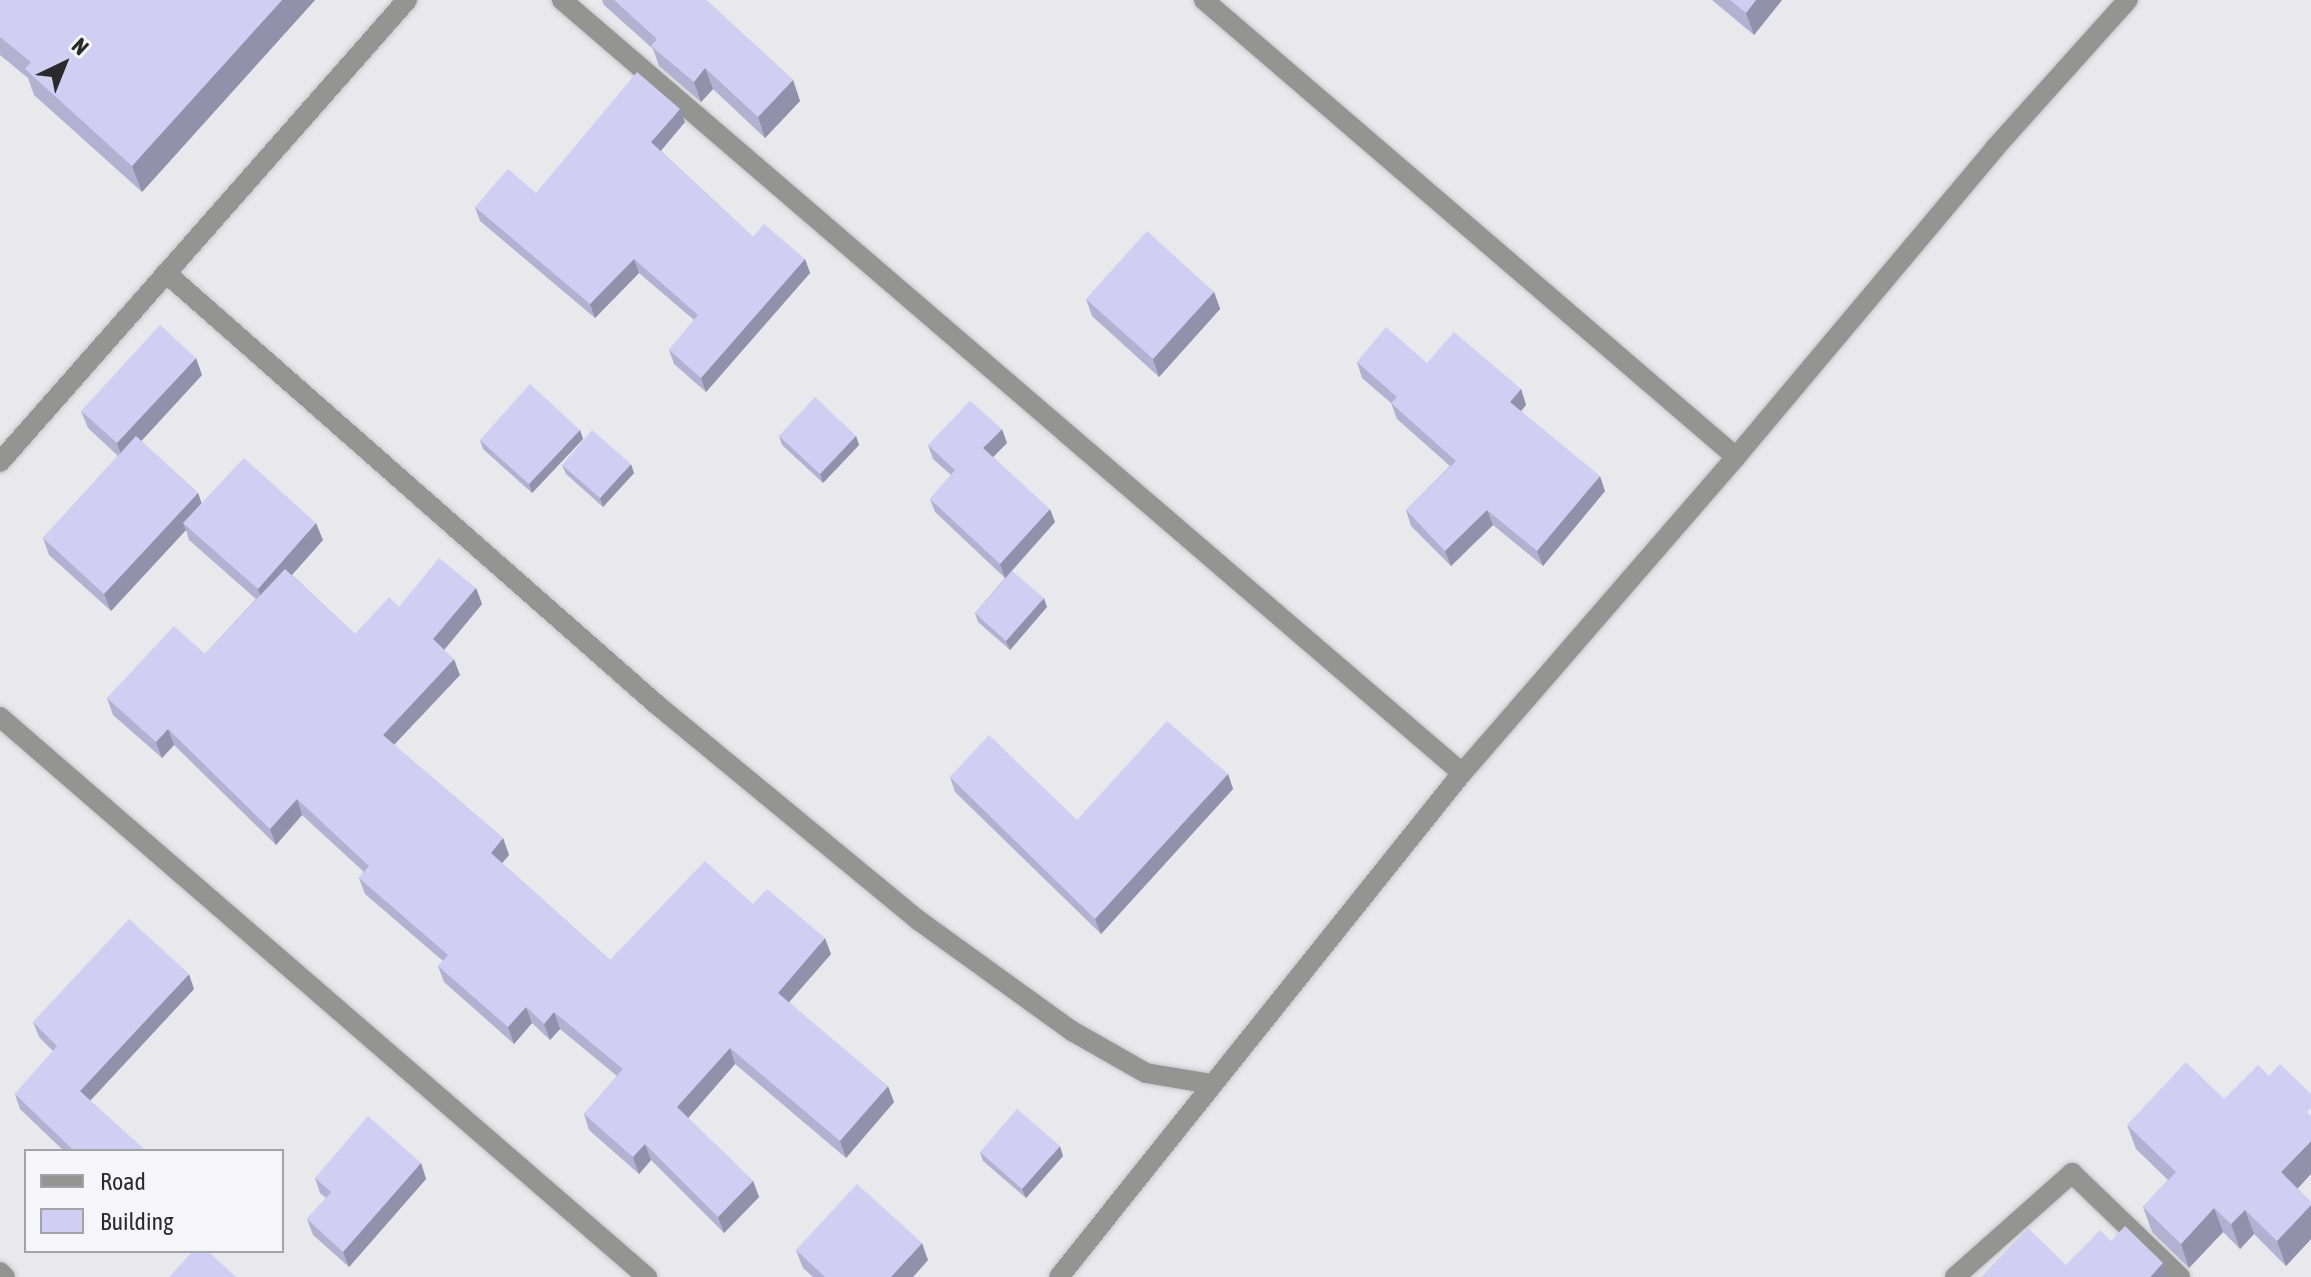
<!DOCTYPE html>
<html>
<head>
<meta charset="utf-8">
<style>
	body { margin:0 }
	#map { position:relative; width:2311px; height:1277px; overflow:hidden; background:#e8e8ed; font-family:"Asap Condensed",sans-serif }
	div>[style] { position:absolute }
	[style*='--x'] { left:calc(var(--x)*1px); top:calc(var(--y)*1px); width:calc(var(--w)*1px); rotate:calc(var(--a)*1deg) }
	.roads { filter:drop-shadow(0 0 2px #c6c6ca) drop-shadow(0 0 2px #c6c6ca) }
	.minor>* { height:20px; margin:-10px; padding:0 10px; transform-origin:10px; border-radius:10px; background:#949492 }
	.wall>* { inset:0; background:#b4b0d1 }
	.shaded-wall>* { inset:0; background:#9290aa }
	.building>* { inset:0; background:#d1cdf3 }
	span { translate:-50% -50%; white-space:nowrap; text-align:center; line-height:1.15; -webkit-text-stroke:7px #f5f5fa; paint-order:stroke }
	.legend { position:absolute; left:24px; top:1149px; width:260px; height:104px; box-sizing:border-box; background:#f5f5fa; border:2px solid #a4a4a8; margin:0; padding:10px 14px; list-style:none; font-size:24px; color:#2a2a2c }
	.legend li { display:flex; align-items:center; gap:16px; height:40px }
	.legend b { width:40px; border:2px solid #a4a4a8 }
	.north { position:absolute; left:24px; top:24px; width:80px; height:80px; -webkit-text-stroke:6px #f5f5fa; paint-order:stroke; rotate:43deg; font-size:22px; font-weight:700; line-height:32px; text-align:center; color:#2a2a2c }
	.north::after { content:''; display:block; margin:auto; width:28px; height:36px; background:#2a2a2c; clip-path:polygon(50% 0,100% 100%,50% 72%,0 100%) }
</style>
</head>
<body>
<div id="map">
	<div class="roads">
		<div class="minor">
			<i style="--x:562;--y:0;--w:1186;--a:40.66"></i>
			<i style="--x:1462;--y:773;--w:645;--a:128.65"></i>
			<i style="--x:1204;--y:0;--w:701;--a:40.66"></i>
			<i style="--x:1736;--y:457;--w:418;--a:130.9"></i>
			<i style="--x:166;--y:273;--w:653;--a:41.33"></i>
			<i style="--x:656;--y:704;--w:340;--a:39.5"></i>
			<i style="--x:918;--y:920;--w:190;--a:35.8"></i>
			<i style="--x:1072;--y:1031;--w:85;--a:29.6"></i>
			<i style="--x:1146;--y:1073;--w:67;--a:9.5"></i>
			<i style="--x:1736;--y:457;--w:403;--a:-50"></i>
			<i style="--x:1995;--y:148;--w:199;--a:-48.1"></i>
			<i style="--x:0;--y:462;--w:616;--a:-48.62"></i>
			<i style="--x:0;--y:717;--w:856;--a:40.88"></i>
			<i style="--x:0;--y:1272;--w:7;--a:45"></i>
			<i style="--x:1955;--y:1277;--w:157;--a:-41.6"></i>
			<i style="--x:2072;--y:1173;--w:150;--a:43.9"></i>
		</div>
	</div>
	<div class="wall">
		<i style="clip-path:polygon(0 0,315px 0,142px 192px,34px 95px,28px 78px,0 55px)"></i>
		<i style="clip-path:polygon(602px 0,706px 0,793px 80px,800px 101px,765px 138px,713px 89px,701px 102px,659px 66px,653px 49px,604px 5px)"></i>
		<i style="clip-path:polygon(1712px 0,1782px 0,1754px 35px)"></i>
		<i style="clip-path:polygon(685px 122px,661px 151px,753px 237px,805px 259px,810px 273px,706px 392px,674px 364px,669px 350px,694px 320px,639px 273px,595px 318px,480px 221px,475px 207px,536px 193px)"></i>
		<i style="clip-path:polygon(1214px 292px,1220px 309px,1159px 377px,1092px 316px,1086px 299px)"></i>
		<i style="clip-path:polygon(1357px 362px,1427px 363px,1521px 389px,1526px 405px,1521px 411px,1605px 491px,1543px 566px,1493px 525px,1451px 566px,1411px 526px,1406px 510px,1450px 466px,1397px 419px,1391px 403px,1362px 378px)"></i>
		<i style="clip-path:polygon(202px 375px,141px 441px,198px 493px,201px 503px,323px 540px,292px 575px,355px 634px,399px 607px,476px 588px,482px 604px,444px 650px,460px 675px,394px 745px,503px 838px,509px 855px,502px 863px,610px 960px,753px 904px,831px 954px,789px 1002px,894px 1102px,846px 1158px,735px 1064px,688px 1118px,753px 1181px,759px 1197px,724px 1233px,651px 1160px,639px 1174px,589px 1130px,584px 1114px,617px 1076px,560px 1029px,550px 1040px,532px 1023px,514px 1044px,444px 982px,438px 966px,443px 961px,365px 894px,359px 878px,364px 872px,302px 815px,276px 845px,174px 745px,162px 758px,113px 715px,107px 698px,205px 654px,256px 599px,189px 540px,186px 530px,111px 611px,49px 555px,43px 538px,118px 456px,88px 428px,81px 411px)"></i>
		<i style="clip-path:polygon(580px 430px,583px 439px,532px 493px,483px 449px,480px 440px)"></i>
		<i style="clip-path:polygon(779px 436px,856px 436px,859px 445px,823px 483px,782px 445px)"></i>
		<i style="clip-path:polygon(1007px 443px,993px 457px,1055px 522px,1012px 571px,1047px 607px,1010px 650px,978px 622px,975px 613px,1005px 578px,935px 512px,930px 499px,951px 475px,933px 459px,928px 445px)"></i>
		<i style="clip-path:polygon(562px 465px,634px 473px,603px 507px,566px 474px)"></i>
		<i style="clip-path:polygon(1228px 774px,1233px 789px,1101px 934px,955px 792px,950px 777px,1077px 820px)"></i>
		<i style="clip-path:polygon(194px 989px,90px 1101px,146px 1151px,64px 1151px,20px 1109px,15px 1094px,53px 1051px,39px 1037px,33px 1022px)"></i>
		<i style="clip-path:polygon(2127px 1125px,2297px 1188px,2311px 1202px,2311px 1239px,2286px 1266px,2254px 1234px,2240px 1249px,2223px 1232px,2189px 1268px,2152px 1232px,2143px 1207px,2168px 1180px,2136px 1149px)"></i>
		<i style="clip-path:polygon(980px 1152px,1063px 1156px,1026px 1198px,983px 1161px)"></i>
		<i style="clip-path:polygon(421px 1163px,426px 1179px,349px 1267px,313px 1235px,307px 1219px,326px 1198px,320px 1193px,315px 1178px)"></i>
		<i style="clip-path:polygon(796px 1250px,928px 1260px,913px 1277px,813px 1277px,803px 1268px)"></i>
	</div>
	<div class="shaded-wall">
		<i style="clip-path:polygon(282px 0,315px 0,142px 192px,132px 166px)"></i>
		<i style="clip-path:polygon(1756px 0,1782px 0,1754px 35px,1746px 13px)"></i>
		<i style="clip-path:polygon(705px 68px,713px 89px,701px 102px,694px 82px)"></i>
		<i style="clip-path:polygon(793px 80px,800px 101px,765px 138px,758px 117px)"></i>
		<i style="clip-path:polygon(680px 109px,685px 122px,656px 156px,651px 142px)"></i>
		<i style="clip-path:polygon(634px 259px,639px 273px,595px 318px,590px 304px)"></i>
		<i style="clip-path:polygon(805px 259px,810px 273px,706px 392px,701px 378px)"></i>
		<i style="clip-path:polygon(1214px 292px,1220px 309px,1159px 377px,1153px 359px)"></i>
		<i style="clip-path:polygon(196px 358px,202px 375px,123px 461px,117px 443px)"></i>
		<i style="clip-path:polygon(1521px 389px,1526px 405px,1515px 418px,1510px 402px)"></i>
		<i style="clip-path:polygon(1002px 429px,1007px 443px,988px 462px,983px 448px)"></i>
		<i style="clip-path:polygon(580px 430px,583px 439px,532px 493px,529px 484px)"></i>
		<i style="clip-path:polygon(856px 436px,859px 445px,823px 483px,820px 474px)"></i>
		<i style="clip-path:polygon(631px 464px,634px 473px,603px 507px,600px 498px)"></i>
		<i style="clip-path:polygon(1600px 476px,1605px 491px,1543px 566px,1537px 551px)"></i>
		<i style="clip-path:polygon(198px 493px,204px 510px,183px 523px,186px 530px,111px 611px,104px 594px)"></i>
		<i style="clip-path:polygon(1050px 509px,1055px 522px,1005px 578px,1000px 564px)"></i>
		<i style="clip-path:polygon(1487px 510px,1493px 525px,1451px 566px,1445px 551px)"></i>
		<i style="clip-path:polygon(316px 523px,323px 540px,264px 606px,258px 589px)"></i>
		<i style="clip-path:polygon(476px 588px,482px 604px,439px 656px,433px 639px)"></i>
		<i style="clip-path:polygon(1044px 598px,1047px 607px,1010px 650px,1006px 641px)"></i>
		<i style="clip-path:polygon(454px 659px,460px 675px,388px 751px,383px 735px)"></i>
		<i style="clip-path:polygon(168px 729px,174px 745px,162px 758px,156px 742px)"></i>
		<i style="clip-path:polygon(1228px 774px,1233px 789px,1101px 934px,1095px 919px)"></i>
		<i style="clip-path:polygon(297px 799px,302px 815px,276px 845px,270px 829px)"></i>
		<i style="clip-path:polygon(503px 838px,509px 855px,497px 869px,491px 853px)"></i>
		<i style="clip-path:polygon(825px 938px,831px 954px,783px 1009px,778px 993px)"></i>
		<i style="clip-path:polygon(189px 974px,194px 989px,85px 1106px,80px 1091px)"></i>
		<i style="clip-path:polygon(526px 1007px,532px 1023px,514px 1044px,508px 1027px)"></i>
		<i style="clip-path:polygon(554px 1012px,560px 1029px,550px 1040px,544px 1024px)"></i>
		<i style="clip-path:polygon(730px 1048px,735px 1064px,683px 1124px,677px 1107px)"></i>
		<i style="clip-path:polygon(888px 1086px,894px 1102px,846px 1158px,840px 1141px)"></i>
		<i style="clip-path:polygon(2311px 1141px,2311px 1174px,2290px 1197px,2281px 1172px)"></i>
		<i style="clip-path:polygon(645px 1144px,651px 1160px,639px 1174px,633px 1157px)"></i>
		<i style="clip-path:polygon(1060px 1146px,1063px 1156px,1026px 1198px,1022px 1189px)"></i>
		<i style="clip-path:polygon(421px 1163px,426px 1179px,349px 1267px,343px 1252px)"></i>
		<i style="clip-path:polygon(753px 1181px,759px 1197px,724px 1233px,718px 1217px)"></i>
		<i style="clip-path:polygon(2311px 1205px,2311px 1239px,2286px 1266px,2277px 1241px)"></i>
		<i style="clip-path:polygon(2214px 1208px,2223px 1232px,2189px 1268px,2181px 1244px)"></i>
		<i style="clip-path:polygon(2245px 1210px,2254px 1234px,2240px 1249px,2231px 1224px)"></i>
		<i style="clip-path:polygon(922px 1243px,928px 1260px,913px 1277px,891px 1277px)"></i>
		<i style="clip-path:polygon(2163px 1263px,2168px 1277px,2150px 1277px)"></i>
	</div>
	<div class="building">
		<i style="clip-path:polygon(0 0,282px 0,132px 166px,25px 69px,31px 62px,0 37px)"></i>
		<i style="clip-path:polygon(614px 0,706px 0,793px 80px,758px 117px,705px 68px,694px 82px,651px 46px,657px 39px)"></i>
		<i style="clip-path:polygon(1730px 0,1756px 0,1746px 13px)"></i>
		<i style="clip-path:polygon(637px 72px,680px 109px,651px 142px,753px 237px,764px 224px,805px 259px,701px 378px,669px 350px,698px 315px,634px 259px,590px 304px,475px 207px,508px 169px,536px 193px)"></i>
		<i style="clip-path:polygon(1147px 231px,1214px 292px,1153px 359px,1086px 299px)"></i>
		<i style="clip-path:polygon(160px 325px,196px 358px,117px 443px,81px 411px)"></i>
		<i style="clip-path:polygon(1386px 327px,1427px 363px,1454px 332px,1521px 389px,1510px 402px,1600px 476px,1537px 551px,1487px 510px,1445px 551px,1406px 510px,1456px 461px,1391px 403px,1397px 397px,1357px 362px)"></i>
		<i style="clip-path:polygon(530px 384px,580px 430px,529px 484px,480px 440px)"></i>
		<i style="clip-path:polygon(815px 397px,856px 436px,820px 474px,779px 436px)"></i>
		<i style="clip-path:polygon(970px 401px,1002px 429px,983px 448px,1050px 509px,1000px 564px,930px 499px,955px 470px,928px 445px)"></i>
		<i style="clip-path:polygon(592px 430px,631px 464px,600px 498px,562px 465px)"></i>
		<i style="clip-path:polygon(136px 436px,198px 493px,104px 594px,43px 538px)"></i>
		<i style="clip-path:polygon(244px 458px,316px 523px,258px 589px,183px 523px)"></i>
		<i style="clip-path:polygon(439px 558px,476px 588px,433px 639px,454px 659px,383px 735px,503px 838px,491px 853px,610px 960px,705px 861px,753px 904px,767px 889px,825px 938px,778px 993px,888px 1086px,840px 1141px,730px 1048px,677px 1107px,753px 1181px,718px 1217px,645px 1144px,633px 1157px,584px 1114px,623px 1069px,554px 1012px,544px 1024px,526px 1007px,508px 1027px,438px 966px,448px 955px,359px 878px,369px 866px,297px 799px,270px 829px,168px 729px,156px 742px,107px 698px,174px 626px,205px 654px,285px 569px,355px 634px,389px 597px,399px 607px)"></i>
		<i style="clip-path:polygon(1012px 571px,1044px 598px,1006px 641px,975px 613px)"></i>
		<i style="clip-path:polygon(1167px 721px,1228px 774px,1095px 919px,950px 777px,989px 735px,1077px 820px)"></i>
		<i style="clip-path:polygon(129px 919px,189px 974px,80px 1091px,146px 1151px,74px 1151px,15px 1094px,57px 1046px,33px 1022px)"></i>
		<i style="clip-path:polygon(2186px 1062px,2224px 1099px,2258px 1065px,2269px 1076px,2280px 1064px,2311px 1094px,2311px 1108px,2307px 1112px,2311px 1116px,2311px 1141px,2281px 1172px,2311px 1202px,2311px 1205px,2277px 1241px,2245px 1210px,2231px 1224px,2214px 1208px,2181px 1244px,2143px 1207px,2176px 1172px,2127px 1125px)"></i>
		<i style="clip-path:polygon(1017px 1109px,1060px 1146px,1022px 1189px,980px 1152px)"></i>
		<i style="clip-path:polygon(368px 1116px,421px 1163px,343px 1252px,307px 1219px,331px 1192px,315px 1178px)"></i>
		<i style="clip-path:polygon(857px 1184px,922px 1243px,891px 1277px,825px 1277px,796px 1250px)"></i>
		<i style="clip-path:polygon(2125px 1226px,2163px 1263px,2150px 1277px,1981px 1277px,2028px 1228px,2066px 1265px,2100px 1230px,2111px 1241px)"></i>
		<i style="clip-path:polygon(193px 1251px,208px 1251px,236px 1277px,169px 1277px)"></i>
	</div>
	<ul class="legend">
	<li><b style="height:10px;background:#949492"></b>Road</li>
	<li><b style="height:22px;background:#d1cdf3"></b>Building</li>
	</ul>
	<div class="north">N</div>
</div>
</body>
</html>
